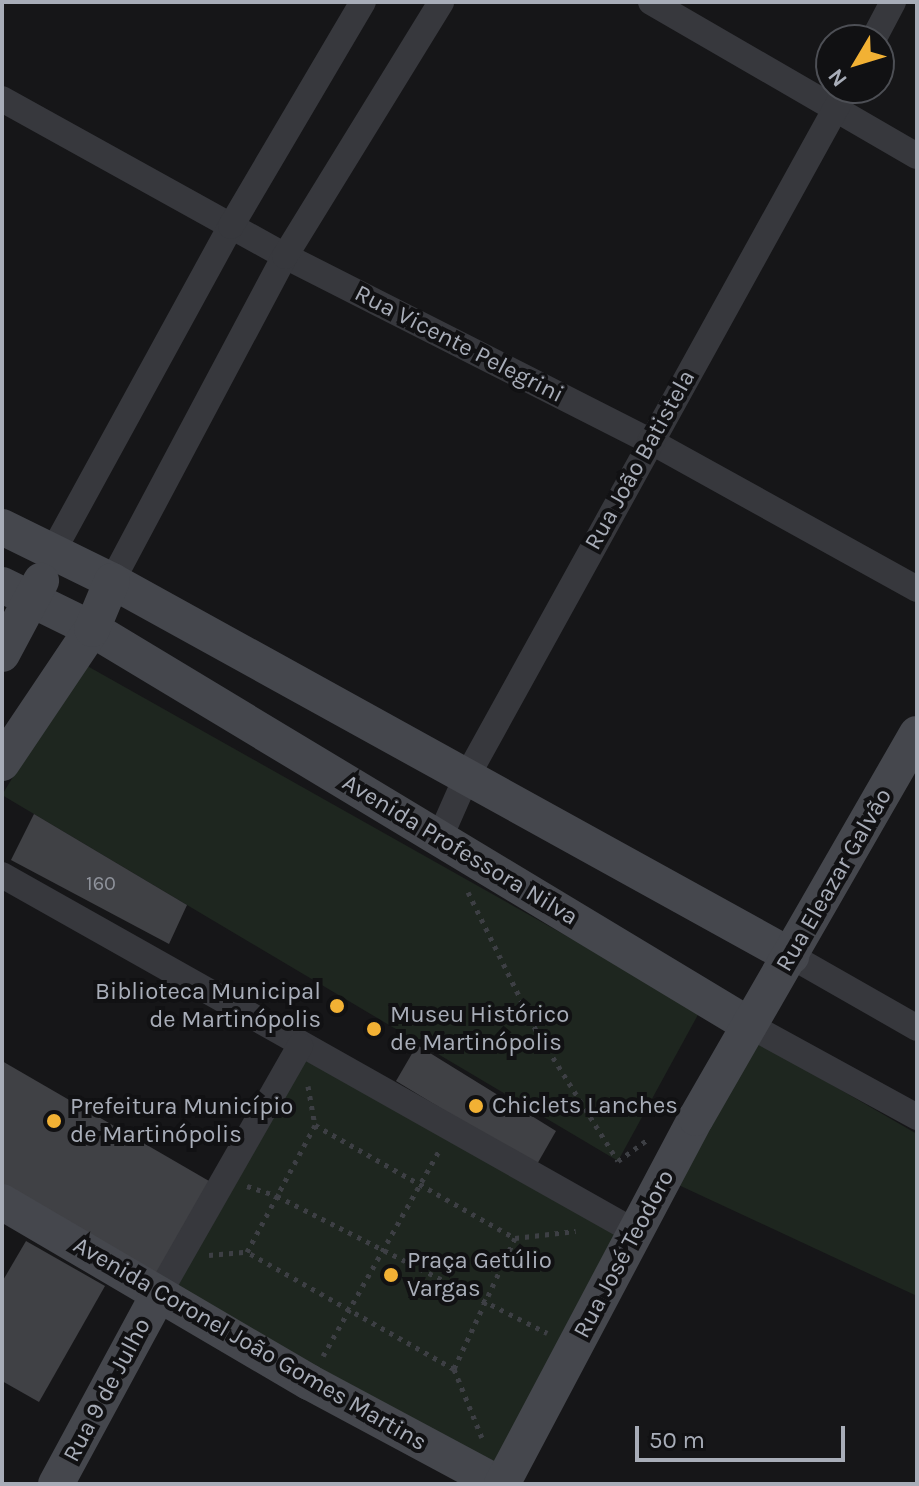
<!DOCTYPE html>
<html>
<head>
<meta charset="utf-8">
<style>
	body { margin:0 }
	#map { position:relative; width:919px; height:1486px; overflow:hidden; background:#161618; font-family:Karla,sans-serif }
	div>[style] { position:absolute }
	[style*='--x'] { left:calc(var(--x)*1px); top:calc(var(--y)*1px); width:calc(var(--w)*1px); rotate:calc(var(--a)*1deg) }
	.green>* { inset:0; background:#1e261f }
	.building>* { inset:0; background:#404145 }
	.path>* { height:5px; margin-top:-2.5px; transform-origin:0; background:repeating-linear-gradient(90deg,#3d3f44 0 4px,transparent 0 10px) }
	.street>* { height:26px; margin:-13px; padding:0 13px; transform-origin:13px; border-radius:13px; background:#37383d }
	.secondary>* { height:36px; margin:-18px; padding:0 18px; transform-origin:18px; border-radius:18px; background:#45474d }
	.dots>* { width:22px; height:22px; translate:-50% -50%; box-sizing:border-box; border:4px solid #111113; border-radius:50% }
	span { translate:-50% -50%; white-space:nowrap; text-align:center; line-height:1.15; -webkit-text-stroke:8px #111113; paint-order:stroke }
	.number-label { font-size:20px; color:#8e929b }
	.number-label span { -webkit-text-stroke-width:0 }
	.street-label { font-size:24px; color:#a8adb8 }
	.poi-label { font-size:24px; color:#a8adb8 }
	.right { translate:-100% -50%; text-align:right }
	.left { translate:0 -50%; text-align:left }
	.frame { position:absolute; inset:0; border:4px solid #a8adb8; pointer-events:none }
	.north { position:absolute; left:815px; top:24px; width:80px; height:80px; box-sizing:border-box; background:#111113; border:2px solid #4d4f55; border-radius:50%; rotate:232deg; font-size:22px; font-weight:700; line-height:32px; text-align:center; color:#a8adb8 }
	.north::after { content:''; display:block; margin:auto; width:28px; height:36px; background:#f2b134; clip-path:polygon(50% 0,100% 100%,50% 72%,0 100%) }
	.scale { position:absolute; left:635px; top:1426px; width:210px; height:36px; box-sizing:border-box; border:4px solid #a8adb8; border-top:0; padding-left:10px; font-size:24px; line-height:28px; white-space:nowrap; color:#a8adb8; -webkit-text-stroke:6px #111113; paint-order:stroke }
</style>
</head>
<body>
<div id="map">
	<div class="green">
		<i style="clip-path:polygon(82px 663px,700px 1011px,618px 1161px,2px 795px)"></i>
		<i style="clip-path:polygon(751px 1038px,917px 1134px,917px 1296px,670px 1181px)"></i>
		<i style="clip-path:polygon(300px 1046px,637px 1233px,502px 1484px,158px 1295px)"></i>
	</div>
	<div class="building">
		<i style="clip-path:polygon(34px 814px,187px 905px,169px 944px,11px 860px)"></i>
		<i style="clip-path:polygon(417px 1045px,556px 1131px,536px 1166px,396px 1081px)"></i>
		<i style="clip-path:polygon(2px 1061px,209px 1181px,158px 1295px,2px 1202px)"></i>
		<i style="clip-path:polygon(26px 1241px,105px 1286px,39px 1402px,2px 1381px,2px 1282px)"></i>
	</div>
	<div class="path">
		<i style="--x:468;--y:892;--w:156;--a:63.8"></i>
		<i style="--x:537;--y:1032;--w:152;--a:57.9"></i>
		<i style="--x:618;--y:1161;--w:37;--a:-36"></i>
		<i style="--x:308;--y:1086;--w:40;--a:80"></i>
		<i style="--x:247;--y:1186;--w:32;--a:18"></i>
		<i style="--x:277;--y:1196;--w:303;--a:26.9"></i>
		<i style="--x:515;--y:1238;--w:145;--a:115"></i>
		<i style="--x:454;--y:1369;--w:238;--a:-150.5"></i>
		<i style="--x:247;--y:1252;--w:144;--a:-61.8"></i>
		<i style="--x:315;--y:1125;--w:230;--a:29.5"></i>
		<i style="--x:515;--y:1238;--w:61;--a:-6.5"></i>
		<i style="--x:209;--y:1255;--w:37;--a:-5"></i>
		<i style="--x:323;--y:1356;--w:238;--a:-60.5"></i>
		<i style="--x:454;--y:1369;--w:74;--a:67.9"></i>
	</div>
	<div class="street">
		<i style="--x:651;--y:2;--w:307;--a:30.1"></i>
		<i style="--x:873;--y:40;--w:43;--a:-62.2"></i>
		<i style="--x:2;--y:99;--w:324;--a:29"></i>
		<i style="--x:285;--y:256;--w:409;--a:26.9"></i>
		<i style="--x:650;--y:441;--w:305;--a:29"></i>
		<i style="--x:52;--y:553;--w:373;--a:-61.3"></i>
		<i style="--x:231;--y:226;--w:260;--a:-59.5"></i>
		<i style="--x:112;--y:581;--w:368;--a:-62"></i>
		<i style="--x:285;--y:256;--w:298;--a:-58.4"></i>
		<i style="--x:440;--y:837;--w:64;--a:-66.2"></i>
		<i style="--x:466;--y:778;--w:788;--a:-61.09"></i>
		<i style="--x:2;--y:875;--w:729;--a:29.41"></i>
		<i style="--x:791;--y:956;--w:145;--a:29.7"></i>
		<i style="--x:749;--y:1025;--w:192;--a:28.7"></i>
		<i style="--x:158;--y:1295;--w:287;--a:-60.3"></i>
	</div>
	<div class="secondary">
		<i style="--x:2;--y:527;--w:123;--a:26.1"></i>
		<i style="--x:112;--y:581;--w:776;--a:28.91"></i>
		<i style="--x:2;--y:585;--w:100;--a:26.1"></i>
		<i style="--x:92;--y:629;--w:767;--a:31.08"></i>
		<i style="--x:2;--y:654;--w:83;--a:-61.9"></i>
		<i style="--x:2;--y:763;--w:161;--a:-56.1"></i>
		<i style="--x:92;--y:629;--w:52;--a:-67.4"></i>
		<i style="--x:2;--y:1202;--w:356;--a:30.4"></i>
		<i style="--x:309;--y:1382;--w:216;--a:28.2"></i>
		<i style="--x:56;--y:1484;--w:215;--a:-61.6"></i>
		<i style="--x:502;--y:1484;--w:414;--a:-62.1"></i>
		<i style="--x:696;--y:1118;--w:443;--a:-60.1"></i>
	</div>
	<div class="dots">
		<i style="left:337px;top:1006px;background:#f2b134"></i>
		<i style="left:374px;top:1029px;background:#f2b134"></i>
		<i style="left:476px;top:1106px;background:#f2b134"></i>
		<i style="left:54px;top:1121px;background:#f2b134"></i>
		<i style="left:391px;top:1275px;background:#f2b134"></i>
	</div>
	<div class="number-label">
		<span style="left:101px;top:883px">160</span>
	</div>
	<div class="street-label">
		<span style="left:459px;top:344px;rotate:27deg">Rua Vicente Pelegrini</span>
		<span style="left:640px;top:460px;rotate:-61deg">Rua João Batistela</span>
		<span style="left:460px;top:850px;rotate:31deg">Avenida Professora Nilva</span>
		<span style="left:834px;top:880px;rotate:-60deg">Rua Eleazar Galvão</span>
		<span style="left:624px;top:1254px;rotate:-62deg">Rua José Teodoro</span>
		<span style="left:250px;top:1344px;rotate:30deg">Avenida Coronel João Gomes Martins</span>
		<span style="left:107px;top:1390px;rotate:-62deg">Rua 9 de Julho</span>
	</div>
	<div class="poi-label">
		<span class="right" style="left:321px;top:1006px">Biblioteca Municipal<br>de Martinópolis</span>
		<span class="left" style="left:390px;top:1029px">Museu Histórico<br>de Martinópolis</span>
		<span class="left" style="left:492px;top:1106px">Chiclets Lanches</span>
		<span class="left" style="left:70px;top:1121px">Prefeitura Município<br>de Martinópolis</span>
		<span class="left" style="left:407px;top:1275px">Praça Getúlio<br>Vargas</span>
	</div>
	<div class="frame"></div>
	<div class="north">N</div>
	<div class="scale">50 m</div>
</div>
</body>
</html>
